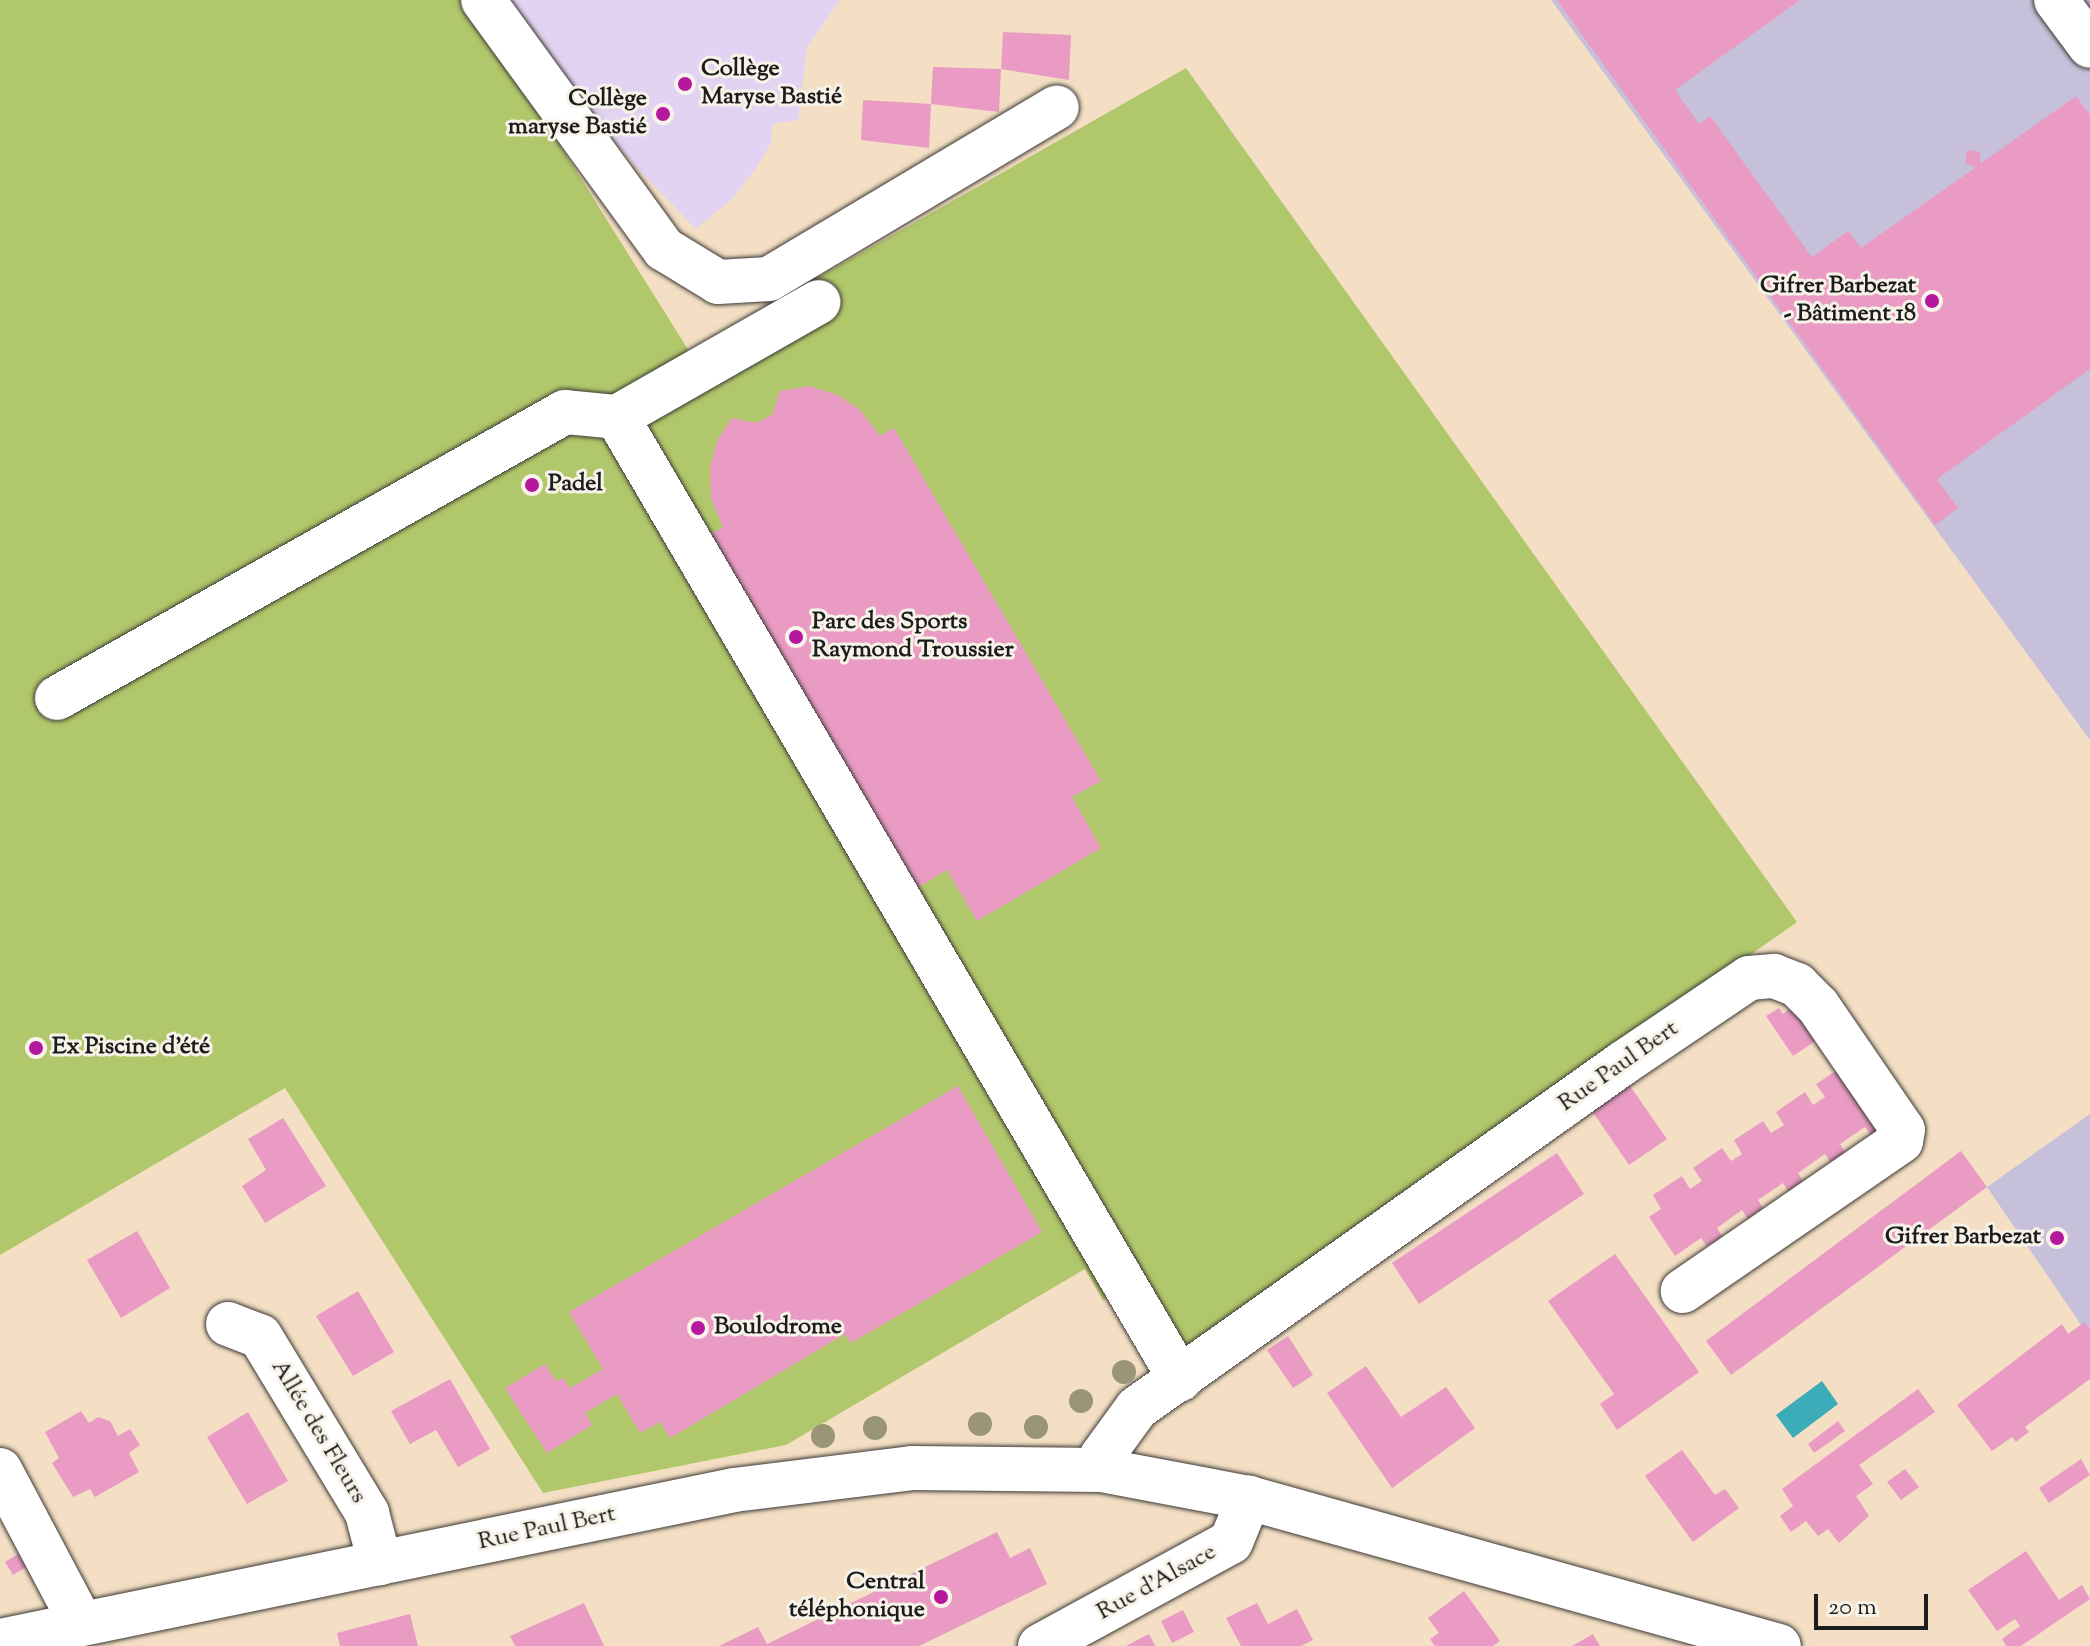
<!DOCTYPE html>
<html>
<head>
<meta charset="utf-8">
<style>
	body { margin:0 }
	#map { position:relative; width:2090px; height:1646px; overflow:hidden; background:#f4dfc4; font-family:"Sorts Mill Goudy",serif }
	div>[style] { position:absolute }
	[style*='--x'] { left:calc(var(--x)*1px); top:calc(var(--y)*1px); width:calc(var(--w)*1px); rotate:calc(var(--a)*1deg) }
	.built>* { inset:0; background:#e3d3f2 }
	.industrial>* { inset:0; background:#c6c0da }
	.green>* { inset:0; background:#b1c76b }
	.water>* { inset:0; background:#3cacb8 }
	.building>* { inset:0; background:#e99bc4 }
	.roads { filter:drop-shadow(0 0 2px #3c3935) drop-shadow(0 0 2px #3c3935) }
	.minor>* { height:44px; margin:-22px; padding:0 22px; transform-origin:22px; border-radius:22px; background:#fff }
	.trees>* { width:24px; height:24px; margin:-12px; border-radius:50%; background:#9a9577 }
	.dots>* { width:22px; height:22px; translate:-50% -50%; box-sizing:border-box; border:4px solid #f7f3e8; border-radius:50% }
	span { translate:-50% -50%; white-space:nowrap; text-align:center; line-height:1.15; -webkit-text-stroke:6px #f7f3e8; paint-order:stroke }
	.poi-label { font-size:24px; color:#1c1c1c; font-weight:700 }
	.left { translate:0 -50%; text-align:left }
	.right { translate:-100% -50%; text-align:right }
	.street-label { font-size:24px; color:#1c1c1c }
	.scale { position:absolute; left:1814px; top:1594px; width:114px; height:36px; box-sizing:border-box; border:4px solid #1c1c1c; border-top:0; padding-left:10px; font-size:24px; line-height:28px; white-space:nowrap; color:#1c1c1c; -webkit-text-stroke:6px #f7f3e8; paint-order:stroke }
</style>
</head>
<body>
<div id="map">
	<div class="built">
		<i style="clip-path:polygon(501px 0,840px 0,807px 48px,798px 120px,772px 124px,771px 143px,757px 167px,732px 199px,696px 229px,636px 167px)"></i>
	</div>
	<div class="industrial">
		<i style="clip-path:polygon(1551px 0,2090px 0,2090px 740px,1914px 499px)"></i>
		<i style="clip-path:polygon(2090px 1114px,2090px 1338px,1987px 1187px)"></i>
	</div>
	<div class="green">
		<i style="clip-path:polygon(0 0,469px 0,689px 351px,1186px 68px,1797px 922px,1189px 1350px,1145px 1279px,1103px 1300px,1085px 1269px,786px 1445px,543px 1493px,285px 1088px,0 1255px)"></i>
	</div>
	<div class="water">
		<i style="clip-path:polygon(1822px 1381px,1838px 1404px,1793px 1438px,1776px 1415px)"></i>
	</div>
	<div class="building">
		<i style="clip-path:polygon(1557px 0,1800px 0,1675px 90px,1699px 124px,1710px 116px,1812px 257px,1848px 231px,1861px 248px,1976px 167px,1965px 163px,1967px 150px,1980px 152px,1980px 164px,2076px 96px,2090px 115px,2090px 369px,1937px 479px,1958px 508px,1935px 525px)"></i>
		<i style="clip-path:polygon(1003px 32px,1071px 35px,1069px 80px,1001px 69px)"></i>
		<i style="clip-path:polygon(933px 67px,1001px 69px,999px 112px,931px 104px,929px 148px,861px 140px,863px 100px,931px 104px)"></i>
		<i style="clip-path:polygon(809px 386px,838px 395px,861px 411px,880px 436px,894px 428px,1101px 781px,1072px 797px,1101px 848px,977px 921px,947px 870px,917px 888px,710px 535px,723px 527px,711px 499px,710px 468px,717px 441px,732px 418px,757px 423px,773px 414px,779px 391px)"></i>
		<i style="clip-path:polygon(1801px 1000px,1826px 1034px,1793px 1056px,1766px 1016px,1779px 1008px,1783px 1014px)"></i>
		<i style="clip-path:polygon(1845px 1065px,1886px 1125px,1871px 1135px,1865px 1127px,1840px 1144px,1845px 1152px,1831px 1163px,1825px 1154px,1798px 1173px,1803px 1181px,1788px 1191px,1783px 1183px,1758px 1200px,1763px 1208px,1748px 1219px,1742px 1210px,1717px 1228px,1722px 1236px,1707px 1246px,1701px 1238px,1675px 1256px,1649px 1217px,1661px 1209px,1653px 1195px,1682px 1176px,1690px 1189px,1702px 1181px,1693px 1168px,1722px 1148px,1731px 1161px,1742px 1154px,1734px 1140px,1763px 1121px,1771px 1133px,1784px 1125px,1776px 1112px,1805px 1092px,1813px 1105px,1825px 1097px,1816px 1084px)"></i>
		<i style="clip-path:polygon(1628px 1083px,1667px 1139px,1629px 1165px,1592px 1111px)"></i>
		<i style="clip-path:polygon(958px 1086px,1042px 1232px,851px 1343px,845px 1334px,670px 1438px,660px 1422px,640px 1433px,617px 1394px,585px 1413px,592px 1425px,547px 1453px,505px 1388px,545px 1364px,556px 1381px,563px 1378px,570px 1388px,603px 1369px,569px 1312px)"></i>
		<i style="clip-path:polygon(283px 1118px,326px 1186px,265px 1223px,242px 1186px,266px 1170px,248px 1139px)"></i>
		<i style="clip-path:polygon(1961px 1151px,1987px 1187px,1731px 1375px,1706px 1341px)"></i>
		<i style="clip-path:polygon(1557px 1153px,1584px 1194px,1419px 1304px,1392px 1263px)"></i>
		<i style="clip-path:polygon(137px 1231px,170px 1288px,121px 1318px,87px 1260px)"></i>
		<i style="clip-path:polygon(1615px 1254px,1699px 1372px,1617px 1430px,1600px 1404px,1614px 1394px,1548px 1301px)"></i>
		<i style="clip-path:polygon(358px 1291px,394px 1352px,353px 1376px,316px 1316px)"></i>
		<i style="clip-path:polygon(2085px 1322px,2090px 1330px,2090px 1379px,2025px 1427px,2029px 1432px,2022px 1437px,2016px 1442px,2012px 1437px,1992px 1451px,1957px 1405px,2062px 1324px,2068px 1334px)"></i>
		<i style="clip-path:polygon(1288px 1336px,1313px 1375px,1293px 1388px,1267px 1350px)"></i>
		<i style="clip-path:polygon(1366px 1366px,1401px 1417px,1446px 1387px,1475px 1428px,1392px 1488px,1327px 1393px)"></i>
		<i style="clip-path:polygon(450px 1379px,490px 1449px,458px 1467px,436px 1430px,410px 1444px,391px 1411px)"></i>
		<i style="clip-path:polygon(1918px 1389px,1935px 1412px,1859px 1465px,1873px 1484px,1856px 1496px,1869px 1516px,1839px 1543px,1828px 1529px,1818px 1536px,1806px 1521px,1791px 1532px,1780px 1516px,1793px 1506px,1782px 1489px)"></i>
		<i style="clip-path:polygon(81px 1411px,89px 1423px,98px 1417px,110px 1421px,118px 1436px,130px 1429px,140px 1445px,129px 1453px,139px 1472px,95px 1497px,90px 1489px,73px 1497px,52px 1463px,59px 1458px,45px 1432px)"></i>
		<i style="clip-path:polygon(248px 1412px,288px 1481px,247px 1504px,207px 1437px)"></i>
		<i style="clip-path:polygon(1838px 1421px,1845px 1431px,1814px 1453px,1808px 1444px)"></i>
		<i style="clip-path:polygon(1682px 1450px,1715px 1495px,1725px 1489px,1739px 1508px,1693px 1542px,1645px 1476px)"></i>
		<i style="clip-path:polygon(2081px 1459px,2090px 1475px,2049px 1503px,2039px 1488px)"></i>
		<i style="clip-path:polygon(1905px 1469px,1919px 1487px,1901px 1500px,1887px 1482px)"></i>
		<i style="clip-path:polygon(997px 1532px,1010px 1558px,1030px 1548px,1047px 1584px,919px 1646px,719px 1646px,758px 1627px,767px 1644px)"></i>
		<i style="clip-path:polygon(2026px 1551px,2059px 1600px,2082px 1585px,2090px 1599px,2021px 1646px,2006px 1646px,2002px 1639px,2020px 1626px,2015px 1619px,1997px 1631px,1968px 1590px)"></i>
		<i style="clip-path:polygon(18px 1554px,26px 1567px,13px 1575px,5px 1562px)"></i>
		<i style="clip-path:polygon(1464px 1591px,1500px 1641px,1493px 1646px,1435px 1646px,1430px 1639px,1439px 1633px,1428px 1618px)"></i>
		<i style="clip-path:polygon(584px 1603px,604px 1646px,515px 1646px,510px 1636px)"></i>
		<i style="clip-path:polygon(1257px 1603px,1268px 1624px,1297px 1609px,1313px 1640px,1301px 1646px,1241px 1646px,1226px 1618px)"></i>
		<i style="clip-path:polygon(1183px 1610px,1194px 1632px,1172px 1643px,1161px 1621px)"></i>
		<i style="clip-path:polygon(410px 1614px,418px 1646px,340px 1646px,337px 1633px)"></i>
		<i style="clip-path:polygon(1149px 1634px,1155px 1646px,1126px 1646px)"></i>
		<i style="clip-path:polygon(1593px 1634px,1600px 1646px,1572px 1646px)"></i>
	</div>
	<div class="roads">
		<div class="minor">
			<i style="--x:483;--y:0;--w:308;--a:54"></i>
			<i style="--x:664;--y:249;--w:63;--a:31.4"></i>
			<i style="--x:718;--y:282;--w:51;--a:-3.4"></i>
			<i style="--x:769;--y:279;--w:335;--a:-30.8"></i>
			<i style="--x:2056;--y:0;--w:57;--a:53.5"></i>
			<i style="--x:617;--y:417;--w:232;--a:-29.7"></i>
			<i style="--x:57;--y:698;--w:583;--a:-29.38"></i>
			<i style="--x:565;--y:412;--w:52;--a:5.5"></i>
			<i style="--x:617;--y:417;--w:1115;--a:59.66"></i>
			<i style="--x:228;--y:1324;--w:34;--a:21"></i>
			<i style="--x:260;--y:1336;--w:207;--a:58.8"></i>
			<i style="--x:367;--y:1513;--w:52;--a:75.4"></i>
			<i style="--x:0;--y:1470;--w:173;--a:62.1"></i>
			<i style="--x:1101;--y:1470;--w:14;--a:-86"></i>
			<i style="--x:1102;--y:1456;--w:59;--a:-53.9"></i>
			<i style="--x:1137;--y:1408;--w:596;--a:-35.37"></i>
			<i style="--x:1623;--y:1063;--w:152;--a:-34"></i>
			<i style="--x:1749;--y:978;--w:25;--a:-5"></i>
			<i style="--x:1774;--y:976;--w:25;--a:21"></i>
			<i style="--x:1797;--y:985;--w:30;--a:45"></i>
			<i style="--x:1818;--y:1006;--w:150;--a:55.6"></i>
			<i style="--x:1903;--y:1130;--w:11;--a:100"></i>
			<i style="--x:1901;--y:1141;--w:265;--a:145.5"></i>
			<i style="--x:0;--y:1641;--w:749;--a:-11.62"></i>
			<i style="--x:734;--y:1490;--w:179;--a:-7"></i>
			<i style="--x:912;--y:1468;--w:189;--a:0.6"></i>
			<i style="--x:1101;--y:1470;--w:151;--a:10.7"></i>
			<i style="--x:1249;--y:1498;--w:550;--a:15.6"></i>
			<i style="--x:1040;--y:1646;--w:217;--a:-28.6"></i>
			<i style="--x:1231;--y:1542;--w:48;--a:-67.8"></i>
		</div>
	</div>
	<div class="trees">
		<i style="left:1124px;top:1372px"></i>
		<i style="left:1081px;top:1401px"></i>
		<i style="left:980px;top:1424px"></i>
		<i style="left:1036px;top:1427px"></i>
		<i style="left:875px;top:1428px"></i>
		<i style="left:823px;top:1436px"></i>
	</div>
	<div class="dots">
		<i style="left:685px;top:84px;background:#b5179e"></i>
		<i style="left:663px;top:114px;background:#b5179e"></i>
		<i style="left:1932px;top:301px;background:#b5179e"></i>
		<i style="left:532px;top:485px;background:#b5179e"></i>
		<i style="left:796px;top:637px;background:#b5179e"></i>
		<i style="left:36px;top:1048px;background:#b5179e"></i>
		<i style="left:2057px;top:1238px;background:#b5179e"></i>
		<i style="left:698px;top:1328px;background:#b5179e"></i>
		<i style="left:941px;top:1597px;background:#b5179e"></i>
	</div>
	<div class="poi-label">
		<span class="left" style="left:701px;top:84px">Collège<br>Maryse Bastié</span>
		<span class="right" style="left:647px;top:114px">Collège<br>maryse Bastié</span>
		<span class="right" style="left:1916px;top:301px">Gifrer Barbezat<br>- Bâtiment 18</span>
		<span class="left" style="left:548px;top:485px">Padel</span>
		<span class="left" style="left:812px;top:637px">Parc des Sports<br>Raymond Troussier</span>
		<span class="left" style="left:52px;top:1048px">Ex Piscine d'été</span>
		<span class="right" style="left:2041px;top:1238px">Gifrer Barbezat</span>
		<span class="left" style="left:714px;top:1328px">Boulodrome</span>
		<span class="right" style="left:925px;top:1597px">Central<br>téléphonique</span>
	</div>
	<div class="street-label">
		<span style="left:1619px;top:1067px;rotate:-35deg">Rue Paul Bert</span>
		<span style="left:318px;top:1432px;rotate:59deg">Allée des Fleurs</span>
		<span style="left:547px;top:1529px;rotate:-12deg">Rue Paul Bert</span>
		<span style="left:1157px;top:1583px;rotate:-29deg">Rue d'Alsace</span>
	</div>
	<div class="scale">20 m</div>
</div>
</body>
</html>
